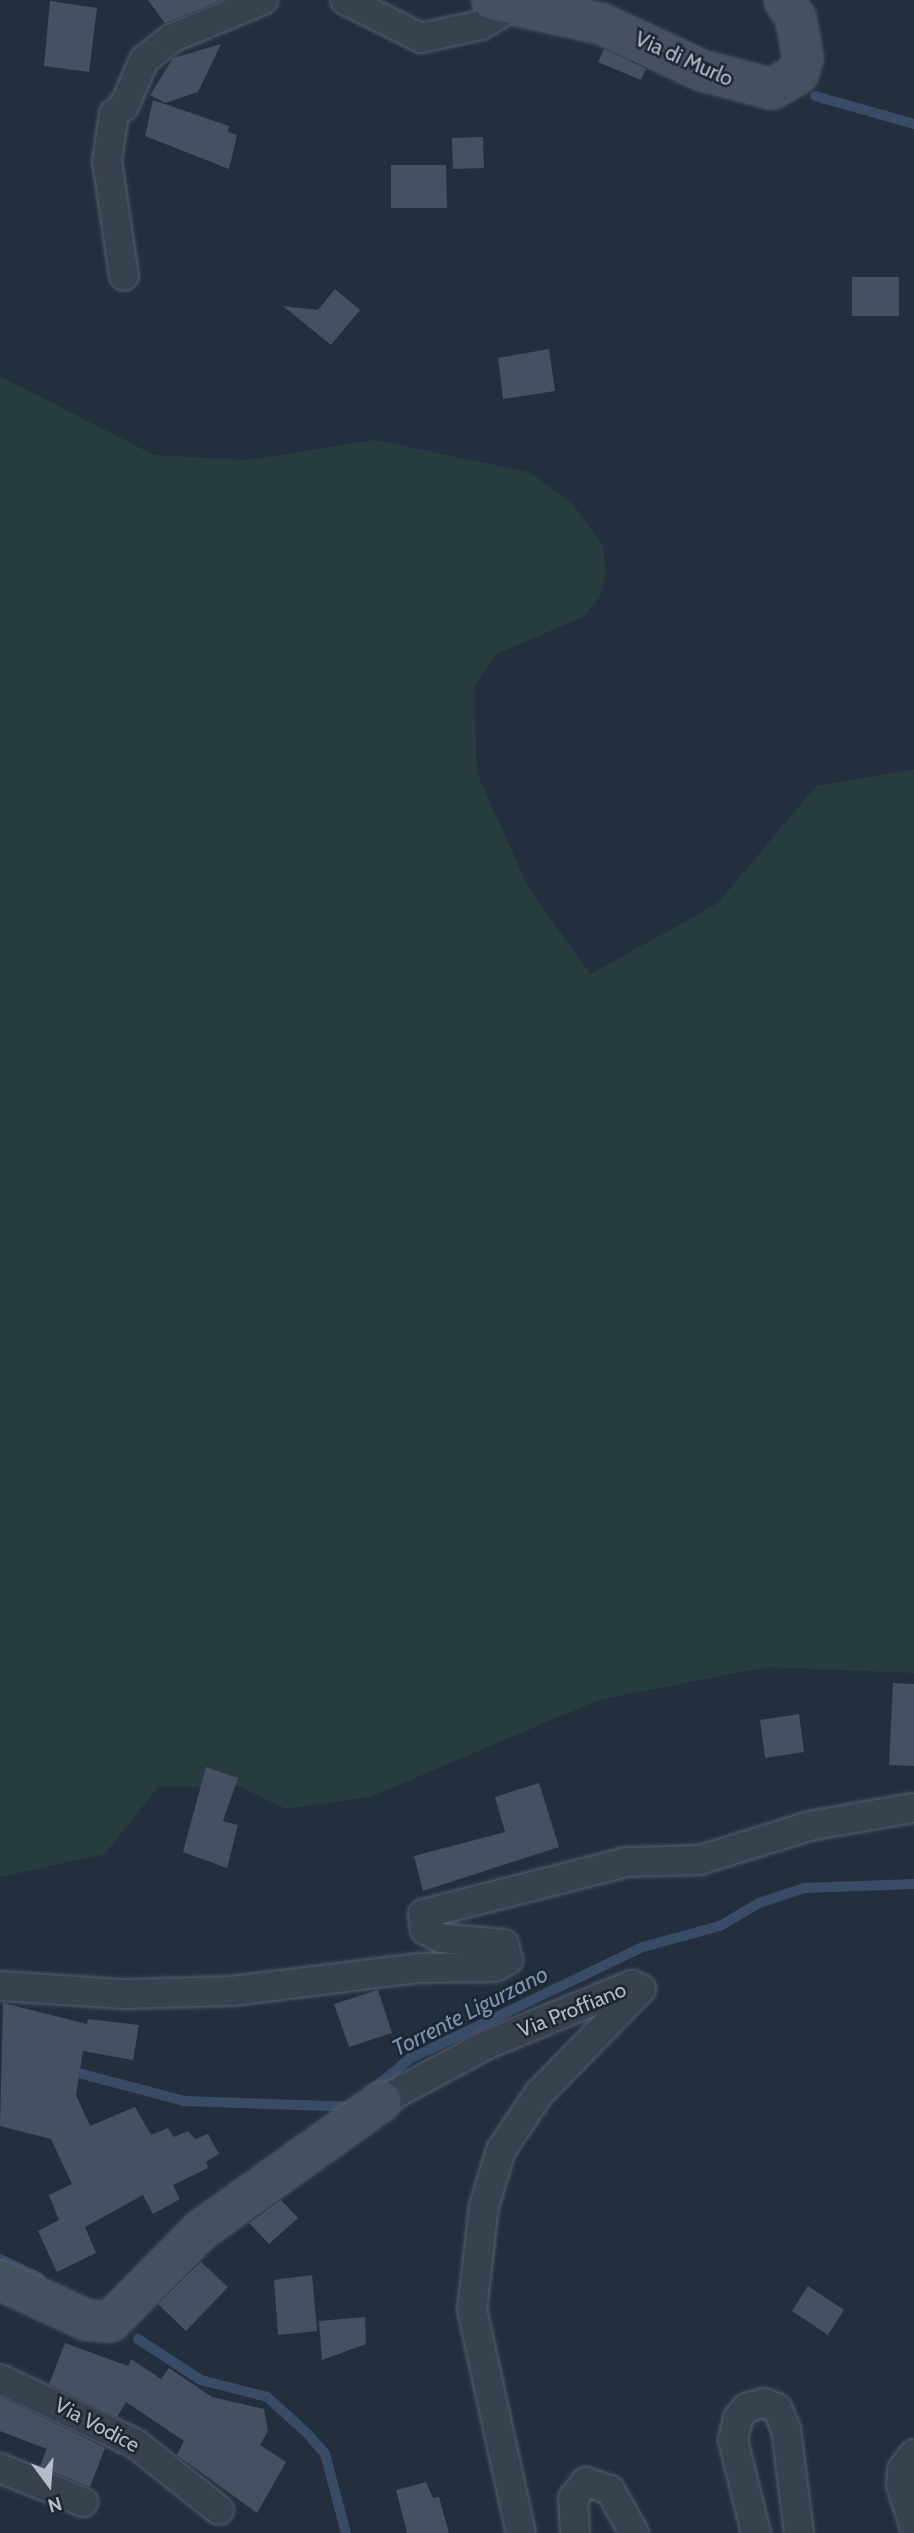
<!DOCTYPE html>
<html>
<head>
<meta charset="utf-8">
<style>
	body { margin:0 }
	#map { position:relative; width:914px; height:2533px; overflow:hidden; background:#242f3e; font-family:Cabin,sans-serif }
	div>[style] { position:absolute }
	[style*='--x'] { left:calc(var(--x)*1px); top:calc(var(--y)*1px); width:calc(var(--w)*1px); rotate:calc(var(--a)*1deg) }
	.green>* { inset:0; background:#263c3f }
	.stream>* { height:10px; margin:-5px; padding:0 5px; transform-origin:5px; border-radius:5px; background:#394c67 }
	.building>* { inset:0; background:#455162 }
	.roads { filter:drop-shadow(0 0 2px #565f6c) drop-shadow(0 0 2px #565f6c) }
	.street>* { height:28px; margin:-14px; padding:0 14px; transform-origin:14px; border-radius:14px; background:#38414e }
	.secondary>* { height:38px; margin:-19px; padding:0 19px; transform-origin:19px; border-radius:19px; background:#465061 }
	span { translate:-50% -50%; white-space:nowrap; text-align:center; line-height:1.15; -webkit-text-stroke:5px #1d2633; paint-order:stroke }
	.street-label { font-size:21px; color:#b4bcc9 }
	.water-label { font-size:23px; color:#7c92b1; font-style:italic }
	.north { position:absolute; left:14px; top:2449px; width:70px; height:70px; -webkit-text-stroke:5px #1d2633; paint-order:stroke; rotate:164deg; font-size:19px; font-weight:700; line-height:28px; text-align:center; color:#b4bcc9 }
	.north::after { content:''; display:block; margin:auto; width:24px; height:32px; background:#b4bcc9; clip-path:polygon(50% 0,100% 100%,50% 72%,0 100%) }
</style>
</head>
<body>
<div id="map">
	<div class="green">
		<i style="clip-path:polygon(0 376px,154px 455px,247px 460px,375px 440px,529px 472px,572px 503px,603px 546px,606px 574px,600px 597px,583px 617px,496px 654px,474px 688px,477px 773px,528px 887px,590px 974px,717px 904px,816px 786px,914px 769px,914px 1673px,766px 1667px,599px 1700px,370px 1797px,286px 1809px,238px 1786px,158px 1787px,105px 1854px,0 1877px)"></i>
	</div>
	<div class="stream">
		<i style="--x:815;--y:96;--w:103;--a:15.8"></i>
		<i style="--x:67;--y:2070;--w:121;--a:14.8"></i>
		<i style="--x:184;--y:2101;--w:168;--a:2"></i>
		<i style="--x:372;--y:2090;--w:48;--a:-40"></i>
		<i style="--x:409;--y:2059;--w:259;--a:-25.6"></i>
		<i style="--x:643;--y:1947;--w:80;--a:-15.3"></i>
		<i style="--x:720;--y:1926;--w:45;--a:-30.5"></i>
		<i style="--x:759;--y:1903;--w:47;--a:-18.4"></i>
		<i style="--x:804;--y:1888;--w:110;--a:-2.1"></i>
		<i style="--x:0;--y:2259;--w:44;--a:25.4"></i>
		<i style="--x:138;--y:2339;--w:75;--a:33.1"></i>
		<i style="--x:201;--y:2380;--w:68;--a:14.4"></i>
		<i style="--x:267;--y:2397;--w:54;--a:42"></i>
		<i style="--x:307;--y:2433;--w:28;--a:49"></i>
		<i style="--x:325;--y:2454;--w:82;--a:75.1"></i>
	</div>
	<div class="building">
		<i style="clip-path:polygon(148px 0,220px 0,165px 23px)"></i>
		<i style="clip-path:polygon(50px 1px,97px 8px,89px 72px,44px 66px)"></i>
		<i style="clip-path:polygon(221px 44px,198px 92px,165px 103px,150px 95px,173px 58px)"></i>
		<i style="clip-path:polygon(604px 49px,646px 69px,641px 80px,598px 62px)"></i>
		<i style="clip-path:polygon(153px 100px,229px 126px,228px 132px,237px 135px,229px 169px,145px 136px)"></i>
		<i style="clip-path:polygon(483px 137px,484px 168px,453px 169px,452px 138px)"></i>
		<i style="clip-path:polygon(391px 165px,446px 165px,447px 208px,391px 208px)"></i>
		<i style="clip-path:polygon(852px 277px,899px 277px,899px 316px,852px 316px)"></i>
		<i style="clip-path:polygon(335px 289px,360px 310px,331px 345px,283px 306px,318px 310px)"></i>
		<i style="clip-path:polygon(549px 349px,555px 391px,503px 399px,498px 358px)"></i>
		<i style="clip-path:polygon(893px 1683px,914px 1684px,914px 1766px,889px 1765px)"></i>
		<i style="clip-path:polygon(799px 1714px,804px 1752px,765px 1758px,760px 1720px)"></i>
		<i style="clip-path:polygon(206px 1767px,238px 1778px,223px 1821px,238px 1825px,227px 1868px,183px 1852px)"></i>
		<i style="clip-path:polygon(539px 1783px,559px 1847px,423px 1891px,414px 1856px,505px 1832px,495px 1797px)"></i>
		<i style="clip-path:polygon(378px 1990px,392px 2033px,349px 2047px,334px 2004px)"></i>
		<i style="clip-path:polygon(3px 2003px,87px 2024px,88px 2019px,139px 2025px,133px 2060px,83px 2051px,76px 2095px,90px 2126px,135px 2107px,151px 2135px,168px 2128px,174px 2137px,188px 2131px,195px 2139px,208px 2134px,219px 2154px,206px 2162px,208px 2168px,173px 2185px,180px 2199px,153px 2214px,143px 2195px,85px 2227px,96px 2253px,57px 2272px,38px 2231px,59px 2220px,49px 2195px,72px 2184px,51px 2139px,0 2126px)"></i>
		<i style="clip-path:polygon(281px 2200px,298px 2218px,269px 2244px,249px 2223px)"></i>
		<i style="clip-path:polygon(201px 2262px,228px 2287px,186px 2331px,158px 2304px)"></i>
		<i style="clip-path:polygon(312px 2275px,317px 2331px,278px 2335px,274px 2280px)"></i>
		<i style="clip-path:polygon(808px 2286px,844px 2310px,828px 2335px,792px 2311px)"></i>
		<i style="clip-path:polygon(365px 2317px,366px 2344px,322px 2360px,319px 2321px)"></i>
		<i style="clip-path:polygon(65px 2343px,128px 2366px,131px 2359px,161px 2379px,169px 2368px,212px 2397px,264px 2409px,268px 2431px,260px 2445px,286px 2462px,257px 2513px,177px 2455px,184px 2441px,126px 2402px,117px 2417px,49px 2384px)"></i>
		<i style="clip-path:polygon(0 2397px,105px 2448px,90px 2487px,40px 2466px,47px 2449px,0 2431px)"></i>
		<i style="clip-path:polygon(426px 2482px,433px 2498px,439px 2497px,449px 2533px,407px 2533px,396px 2490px)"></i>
	</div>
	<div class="roads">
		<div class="street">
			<i style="--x:345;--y:0;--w:85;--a:26.6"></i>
			<i style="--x:421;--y:38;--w:61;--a:-12.2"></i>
			<i style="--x:481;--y:25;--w:34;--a:-30"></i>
			<i style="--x:124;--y:276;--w:116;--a:-98.4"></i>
			<i style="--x:107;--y:161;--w:48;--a:-81.5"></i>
			<i style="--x:114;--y:114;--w:13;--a:-39"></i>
			<i style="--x:124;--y:106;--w:50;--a:-66.5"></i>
			<i style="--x:144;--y:60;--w:36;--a:-38"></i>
			<i style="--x:172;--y:38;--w:99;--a:-22.7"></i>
			<i style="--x:0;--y:1986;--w:123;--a:3.7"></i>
			<i style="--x:123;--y:1994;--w:109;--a:-1.6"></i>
			<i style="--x:232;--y:1991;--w:189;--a:-7"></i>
			<i style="--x:420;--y:1968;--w:75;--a:-0.8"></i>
			<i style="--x:495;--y:1967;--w:15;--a:-28"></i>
			<i style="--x:508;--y:1960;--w:16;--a:-104"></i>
			<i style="--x:504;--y:1944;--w:63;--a:-174.6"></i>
			<i style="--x:441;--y:1938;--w:18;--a:-153"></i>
			<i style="--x:425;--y:1930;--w:16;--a:-97"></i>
			<i style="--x:423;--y:1914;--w:211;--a:-14.3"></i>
			<i style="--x:627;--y:1862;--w:73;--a:-1.6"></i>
			<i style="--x:700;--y:1860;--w:114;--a:-17.3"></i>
			<i style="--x:809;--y:1826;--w:105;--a:-9.9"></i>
			<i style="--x:382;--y:2101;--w:120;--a:-28.3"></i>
			<i style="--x:488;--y:2044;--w:156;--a:-22.3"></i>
			<i style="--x:632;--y:1985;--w:10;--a:24"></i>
			<i style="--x:641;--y:1989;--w:148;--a:134.2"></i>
			<i style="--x:538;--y:2095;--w:66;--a:123.9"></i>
			<i style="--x:501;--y:2150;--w:59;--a:106.9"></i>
			<i style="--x:484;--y:2206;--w:104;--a:96.6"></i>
			<i style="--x:472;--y:2309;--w:229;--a:77.7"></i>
			<i style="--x:0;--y:2379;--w:151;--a:25.5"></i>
			<i style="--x:136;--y:2444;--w:106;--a:38.5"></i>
			<i style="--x:914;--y:2454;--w:20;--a:127"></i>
			<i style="--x:902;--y:2470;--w:15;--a:94"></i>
			<i style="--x:901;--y:2485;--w:42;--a:72"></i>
			<i style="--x:0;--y:2468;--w:90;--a:22.3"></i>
			<i style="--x:575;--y:2533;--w:35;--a:-93"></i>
			<i style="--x:573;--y:2498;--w:21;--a:-51"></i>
			<i style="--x:586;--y:2482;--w:25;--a:18"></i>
			<i style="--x:610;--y:2490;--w:49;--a:60.8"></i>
			<i style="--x:756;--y:2533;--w:96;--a:-103.9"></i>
			<i style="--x:733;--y:2440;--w:23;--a:-77"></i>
			<i style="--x:738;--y:2418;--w:13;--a:-51"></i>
			<i style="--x:746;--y:2408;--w:19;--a:-16"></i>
			<i style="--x:764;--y:2403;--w:14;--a:21"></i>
			<i style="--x:777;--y:2408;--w:23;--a:67"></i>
			<i style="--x:786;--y:2429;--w:105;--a:82.9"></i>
		</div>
		<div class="secondary">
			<i style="--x:492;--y:0;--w:113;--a:12.3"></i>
			<i style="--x:602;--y:24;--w:111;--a:25"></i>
			<i style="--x:703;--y:71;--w:71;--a:14.6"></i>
			<i style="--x:772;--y:89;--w:30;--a:-30"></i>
			<i style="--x:798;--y:74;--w:17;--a:-73"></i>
			<i style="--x:803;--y:58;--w:40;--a:-100"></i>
			<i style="--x:796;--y:19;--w:22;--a:-122"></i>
			<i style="--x:0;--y:2280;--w:95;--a:24.9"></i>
			<i style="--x:86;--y:2320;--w:24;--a:5"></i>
			<i style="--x:110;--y:2322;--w:129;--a:-45.3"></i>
			<i style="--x:201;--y:2230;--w:222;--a:-35.5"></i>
		</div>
	</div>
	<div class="street-label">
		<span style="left:684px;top:59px;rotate:24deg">Via di Murlo</span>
		<span style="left:572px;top:2010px;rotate:-22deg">Via Proffiano</span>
		<span style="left:97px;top:2425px;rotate:28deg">Via Vodice</span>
	</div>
	<div class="water-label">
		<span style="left:470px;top:2011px;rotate:-27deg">Torrente Ligurzano</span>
	</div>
	<div class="north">N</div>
</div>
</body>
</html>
